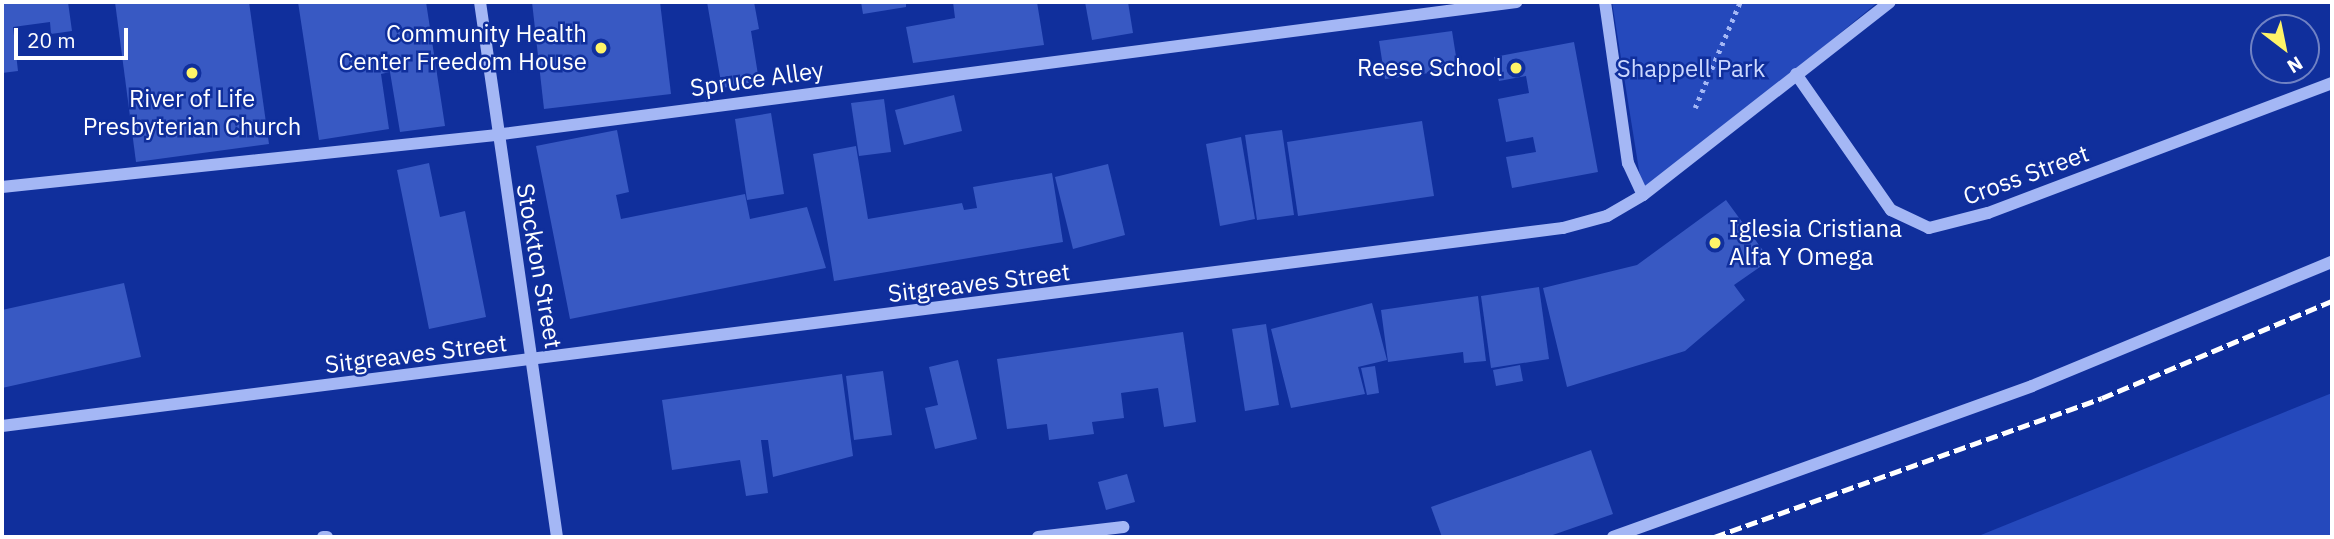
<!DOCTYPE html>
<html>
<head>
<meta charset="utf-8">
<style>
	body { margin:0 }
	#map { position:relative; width:2334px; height:539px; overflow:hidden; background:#102f9c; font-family:"IBM Plex Sans",sans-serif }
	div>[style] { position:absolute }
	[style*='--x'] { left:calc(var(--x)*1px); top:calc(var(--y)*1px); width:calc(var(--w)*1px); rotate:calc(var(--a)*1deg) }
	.green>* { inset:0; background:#2549bc }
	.building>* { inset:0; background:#3859c3 }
	.path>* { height:4.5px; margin-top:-2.25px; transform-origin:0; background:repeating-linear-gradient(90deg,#a4b7f5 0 3.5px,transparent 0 8.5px) }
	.minor>* { height:12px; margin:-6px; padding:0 6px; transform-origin:6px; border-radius:6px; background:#a4b7f5 }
	.rail>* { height:5px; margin-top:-2.5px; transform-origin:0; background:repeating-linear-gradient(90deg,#fff 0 12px,transparent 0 17px) }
	.dots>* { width:19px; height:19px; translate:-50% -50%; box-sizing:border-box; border:4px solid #102f9c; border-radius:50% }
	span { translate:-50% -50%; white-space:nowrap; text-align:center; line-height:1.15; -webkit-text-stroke:5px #102f9c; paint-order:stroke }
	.poi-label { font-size:24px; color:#fff }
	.right { translate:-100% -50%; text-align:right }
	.left { translate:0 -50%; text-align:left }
	.park-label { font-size:24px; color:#ccd8fe }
	.street-label { font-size:24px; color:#fff }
	.frame { position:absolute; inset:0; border:4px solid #fff; pointer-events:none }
	.north { position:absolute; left:2250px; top:14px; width:70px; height:70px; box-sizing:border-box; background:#102f9c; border:2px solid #7082c4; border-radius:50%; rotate:148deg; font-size:19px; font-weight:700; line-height:28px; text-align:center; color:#fff }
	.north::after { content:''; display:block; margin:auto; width:24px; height:32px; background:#fff468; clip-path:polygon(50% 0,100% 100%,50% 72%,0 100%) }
	.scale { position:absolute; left:14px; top:28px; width:114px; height:32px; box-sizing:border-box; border:4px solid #fff; border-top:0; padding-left:9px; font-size:21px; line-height:24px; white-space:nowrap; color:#fff; -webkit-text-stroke:5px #102f9c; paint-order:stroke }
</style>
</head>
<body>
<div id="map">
	<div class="green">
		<i style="clip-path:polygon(1612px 2px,1878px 2px,1643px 195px)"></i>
		<i style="clip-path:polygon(2332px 393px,2332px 537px,1976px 537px)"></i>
	</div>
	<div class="building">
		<i style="clip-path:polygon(2px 2px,68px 2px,72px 31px,51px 34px,50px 22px,13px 27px,18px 71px,2px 73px)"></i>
		<i style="clip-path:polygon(115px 2px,249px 2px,269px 144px,136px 162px)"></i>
		<i style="clip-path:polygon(298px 2px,426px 2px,445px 126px,400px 132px,390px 72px,381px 74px,389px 129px,319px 140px)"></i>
		<i style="clip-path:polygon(532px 2px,660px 2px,671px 94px,544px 109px)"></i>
		<i style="clip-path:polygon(707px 2px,754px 2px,759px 29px,751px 31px,759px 81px,722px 88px)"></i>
		<i style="clip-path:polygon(861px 2px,906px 2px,906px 7px,863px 14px)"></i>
		<i style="clip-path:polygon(953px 2px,1037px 2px,1044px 45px,913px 63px,906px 27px,955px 18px)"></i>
		<i style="clip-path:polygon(1085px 2px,1128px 2px,1133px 33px,1092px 40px)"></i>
		<i style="clip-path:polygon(1452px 31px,1458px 69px,1385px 79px,1379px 41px)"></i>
		<i style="clip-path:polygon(1574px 42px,1598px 172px,1512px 188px,1506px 157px,1536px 152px,1533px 137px,1506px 142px,1498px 99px,1529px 93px,1526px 76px,1499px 81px,1494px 57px)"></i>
		<i style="clip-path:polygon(954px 95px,962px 131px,904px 145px,895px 110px)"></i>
		<i style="clip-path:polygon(884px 99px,891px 152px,859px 156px,851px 103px)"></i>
		<i style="clip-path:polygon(771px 113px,784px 194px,747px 200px,735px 119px)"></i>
		<i style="clip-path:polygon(1422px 121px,1434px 196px,1298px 216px,1287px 142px)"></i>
		<i style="clip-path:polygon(617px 130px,629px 192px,616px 195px,621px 219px,745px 194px,750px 219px,807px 207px,826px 268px,570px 319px,536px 146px)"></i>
		<i style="clip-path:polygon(1282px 130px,1294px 215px,1257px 220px,1245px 135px)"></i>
		<i style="clip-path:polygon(1241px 137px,1255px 219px,1220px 226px,1206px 144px)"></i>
		<i style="clip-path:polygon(856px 146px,868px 219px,962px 203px,964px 210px,977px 208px,973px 187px,1052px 173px,1063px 242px,834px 281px,813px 154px)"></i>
		<i style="clip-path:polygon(429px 163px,440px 217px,465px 211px,486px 317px,429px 329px,397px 170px)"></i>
		<i style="clip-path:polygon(1108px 164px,1125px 235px,1073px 249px,1055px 177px)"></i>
		<i style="clip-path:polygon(1726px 200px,1770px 260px,1734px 285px,1745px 300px,1685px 351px,1567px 387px,1543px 288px,1637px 265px)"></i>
		<i style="clip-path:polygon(124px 283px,141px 357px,2px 388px,2px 310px)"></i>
		<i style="clip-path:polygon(1539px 287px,1549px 359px,1491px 368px,1481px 296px)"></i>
		<i style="clip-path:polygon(1478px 296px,1486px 361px,1464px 363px,1463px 352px,1388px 362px,1381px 310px)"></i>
		<i style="clip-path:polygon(1372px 303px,1387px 360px,1358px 367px,1365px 394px,1291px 408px,1271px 329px)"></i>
		<i style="clip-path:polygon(1266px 324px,1279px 405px,1245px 411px,1232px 329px)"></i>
		<i style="clip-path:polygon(1183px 332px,1196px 422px,1164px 427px,1158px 388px,1121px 393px,1124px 418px,1092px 422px,1094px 434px,1049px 440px,1047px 424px,1007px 429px,997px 359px)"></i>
		<i style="clip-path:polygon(958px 360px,977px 439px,935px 449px,925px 408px,938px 405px,929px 367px)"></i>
		<i style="clip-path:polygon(1520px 365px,1523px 381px,1496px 386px,1493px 370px)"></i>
		<i style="clip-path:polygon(1375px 366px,1379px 393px,1367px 395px,1361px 368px)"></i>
		<i style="clip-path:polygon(883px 371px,892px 435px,854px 440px,846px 376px)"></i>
		<i style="clip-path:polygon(842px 374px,853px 456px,773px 477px,768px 440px,761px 440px,768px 493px,746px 496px,740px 460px,672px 470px,662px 400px)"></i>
		<i style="clip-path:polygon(1591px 450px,1613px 514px,1547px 537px,1442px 537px,1431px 507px)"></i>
		<i style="clip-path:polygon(1127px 474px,1135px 502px,1106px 510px,1098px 482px)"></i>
	</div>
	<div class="path">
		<i style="--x:1695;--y:108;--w:115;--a:-67"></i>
	</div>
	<div class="minor">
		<i style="--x:480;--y:2;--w:541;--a:81.81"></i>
		<i style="--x:1605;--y:2;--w:163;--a:81.9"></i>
		<i style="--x:1628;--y:163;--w:35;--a:65"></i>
		<i style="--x:1796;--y:74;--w:166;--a:55.1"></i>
		<i style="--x:1891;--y:210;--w:42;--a:25.3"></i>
		<i style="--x:1929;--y:228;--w:61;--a:-14.3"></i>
		<i style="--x:1988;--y:213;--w:368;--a:-20.7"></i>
		<i style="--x:2;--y:187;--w:496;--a:-6"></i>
		<i style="--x:495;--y:135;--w:1030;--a:-7.42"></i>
		<i style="--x:2;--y:426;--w:1574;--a:-7.23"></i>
		<i style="--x:1563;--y:228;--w:46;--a:-15.3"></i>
		<i style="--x:1607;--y:216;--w:42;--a:-30.3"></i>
		<i style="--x:1643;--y:195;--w:313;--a:-38"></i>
		<i style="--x:323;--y:537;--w:4;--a:0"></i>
		<i style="--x:1038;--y:537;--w:86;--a:-6.7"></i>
		<i style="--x:1613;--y:537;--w:445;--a:-19.8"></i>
		<i style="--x:2032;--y:386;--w:325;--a:-22.5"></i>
	</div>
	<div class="rail">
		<i style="--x:1714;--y:537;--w:412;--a:-19.7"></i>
		<i style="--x:2102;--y:398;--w:250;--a:-22.9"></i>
	</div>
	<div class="dots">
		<i style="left:601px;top:48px;background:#fff468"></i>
		<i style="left:1516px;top:68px;background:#fff468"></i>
		<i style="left:192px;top:73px;background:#fff468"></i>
		<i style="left:1715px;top:243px;background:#fff468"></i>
	</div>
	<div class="poi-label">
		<span class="right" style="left:587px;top:48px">Community Health<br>Center Freedom House</span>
		<span class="right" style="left:1502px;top:68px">Reese School</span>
		<span style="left:192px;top:113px">River of Life<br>Presbyterian Church</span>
		<span class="left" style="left:1729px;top:243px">Iglesia Cristiana<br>Alfa Y Omega</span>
	</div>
	<div class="park-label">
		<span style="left:1691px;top:69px">Shappell Park</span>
	</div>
	<div class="street-label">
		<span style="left:757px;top:79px;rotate:-8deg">Spruce Alley</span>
		<span style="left:2026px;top:175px;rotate:-20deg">Cross Street</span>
		<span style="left:539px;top:266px;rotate:80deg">Stockton Street</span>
		<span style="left:979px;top:283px;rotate:-7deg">Sitgreaves Street</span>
		<span style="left:416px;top:354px;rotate:-7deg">Sitgreaves Street</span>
	</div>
	<div class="frame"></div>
	<div class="north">N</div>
	<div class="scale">20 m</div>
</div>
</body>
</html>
